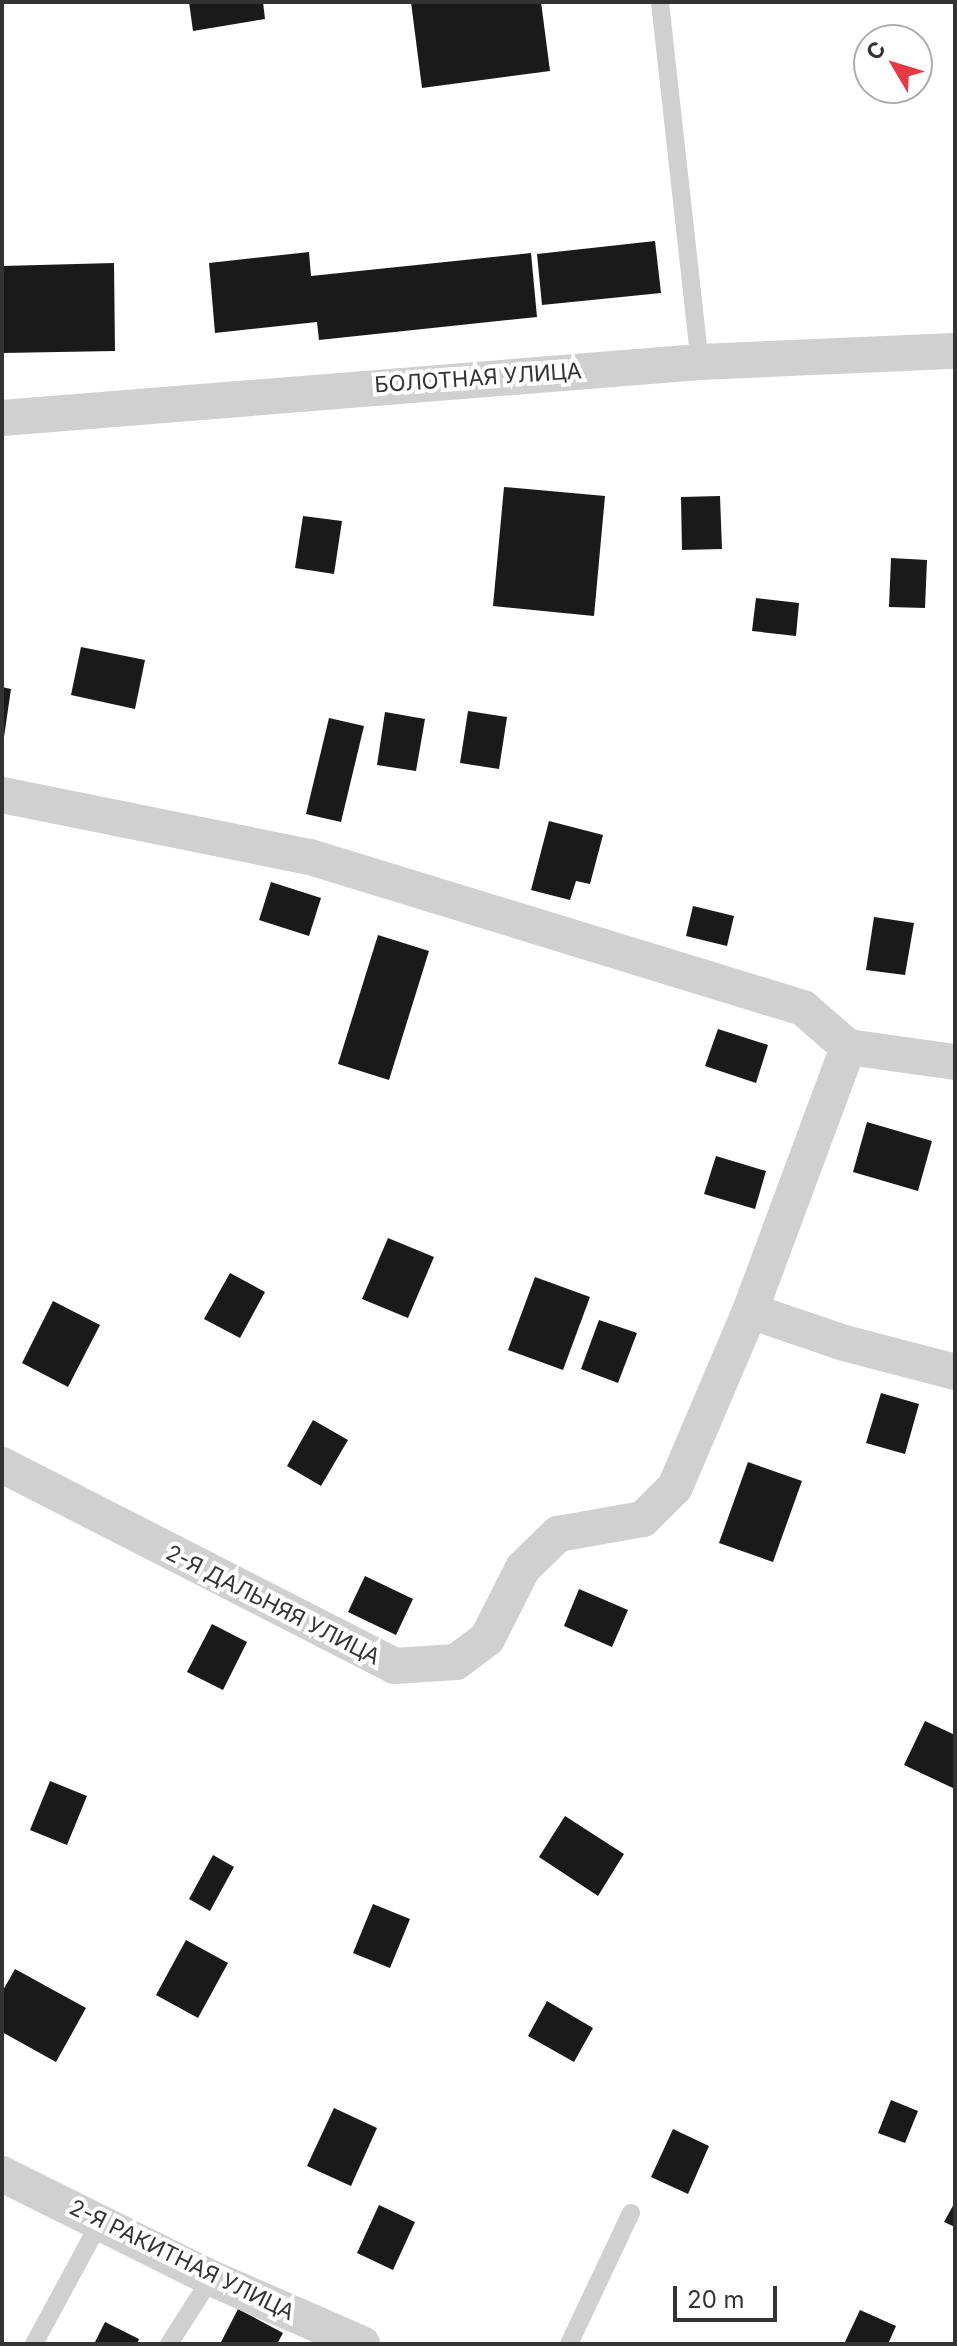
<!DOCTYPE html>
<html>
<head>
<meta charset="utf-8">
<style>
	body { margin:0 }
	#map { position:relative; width:957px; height:2346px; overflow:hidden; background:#fff; font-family:Inter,sans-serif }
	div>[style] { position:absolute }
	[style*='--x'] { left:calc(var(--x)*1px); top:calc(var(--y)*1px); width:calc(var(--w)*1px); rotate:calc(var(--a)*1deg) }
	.building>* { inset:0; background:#1a1a1a }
	.lane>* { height:18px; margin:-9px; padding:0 9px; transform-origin:9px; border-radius:9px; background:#d0d0d0 }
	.street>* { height:36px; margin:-18px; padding:0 18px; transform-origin:18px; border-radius:18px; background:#d0d0d0 }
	span { translate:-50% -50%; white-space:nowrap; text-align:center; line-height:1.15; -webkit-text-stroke:8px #fff; paint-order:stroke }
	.street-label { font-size:22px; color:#333 }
	.frame { position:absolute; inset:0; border:4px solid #333; pointer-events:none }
	.north { position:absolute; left:853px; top:24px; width:80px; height:80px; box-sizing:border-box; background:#fff; border:2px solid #adadad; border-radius:50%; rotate:308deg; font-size:22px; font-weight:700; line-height:32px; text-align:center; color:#333 }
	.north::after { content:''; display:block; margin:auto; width:28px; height:36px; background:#e63946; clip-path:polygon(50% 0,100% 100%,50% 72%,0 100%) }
	.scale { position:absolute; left:673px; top:2286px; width:104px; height:36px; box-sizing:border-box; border:4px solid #333; border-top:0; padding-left:10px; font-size:24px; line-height:28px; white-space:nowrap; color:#333; -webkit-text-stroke:6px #fff; paint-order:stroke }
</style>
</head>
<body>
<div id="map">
	<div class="building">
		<i style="clip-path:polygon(189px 2px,263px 2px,265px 19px,193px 31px)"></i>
		<i style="clip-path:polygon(411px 2px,541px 2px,550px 71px,422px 88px)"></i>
		<i style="clip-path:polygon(655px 241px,661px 293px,542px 305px,537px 254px)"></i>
		<i style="clip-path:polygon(309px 252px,311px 276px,531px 253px,537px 317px,319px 340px,317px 322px,215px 333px,209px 263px)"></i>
		<i style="clip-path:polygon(114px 263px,115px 351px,2px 353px,2px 266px)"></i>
		<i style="clip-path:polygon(504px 487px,605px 496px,594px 616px,493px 606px)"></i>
		<i style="clip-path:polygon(720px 496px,722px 549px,682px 550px,681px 497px)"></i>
		<i style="clip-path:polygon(303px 516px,342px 521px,334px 574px,295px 568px)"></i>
		<i style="clip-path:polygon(891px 558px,927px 560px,925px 608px,889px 607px)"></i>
		<i style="clip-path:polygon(756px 598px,799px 603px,796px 636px,752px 631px)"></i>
		<i style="clip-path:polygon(81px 647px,145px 660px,135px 709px,71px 695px)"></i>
		<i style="clip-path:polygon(2px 687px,11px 689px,4px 737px,2px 737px)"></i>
		<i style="clip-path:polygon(468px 711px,507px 717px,499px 769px,460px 763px)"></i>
		<i style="clip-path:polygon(385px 712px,425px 719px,416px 771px,377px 765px)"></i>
		<i style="clip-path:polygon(329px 718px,364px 726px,341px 822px,306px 814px)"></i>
		<i style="clip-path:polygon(549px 821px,603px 835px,590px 884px,576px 881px,570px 900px,531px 890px)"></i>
		<i style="clip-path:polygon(271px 882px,321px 898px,309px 936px,259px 920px)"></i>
		<i style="clip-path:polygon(693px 906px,734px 916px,727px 946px,686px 936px)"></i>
		<i style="clip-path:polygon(874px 917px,914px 923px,905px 975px,866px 970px)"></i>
		<i style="clip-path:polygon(378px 935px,429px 951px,389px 1080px,338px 1064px)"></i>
		<i style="clip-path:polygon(718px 1029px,768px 1045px,756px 1083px,705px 1066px)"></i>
		<i style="clip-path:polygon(867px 1122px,932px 1141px,918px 1191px,853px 1172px)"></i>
		<i style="clip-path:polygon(716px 1156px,766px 1171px,755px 1209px,704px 1194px)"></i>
		<i style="clip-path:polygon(388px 1238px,434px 1257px,408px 1318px,362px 1299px)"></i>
		<i style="clip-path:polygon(230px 1273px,265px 1292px,240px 1338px,204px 1319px)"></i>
		<i style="clip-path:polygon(535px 1277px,590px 1297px,563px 1370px,508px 1350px)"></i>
		<i style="clip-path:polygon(53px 1301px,100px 1325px,68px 1387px,22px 1363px)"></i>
		<i style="clip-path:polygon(599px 1320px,637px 1333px,618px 1383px,581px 1369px)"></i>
		<i style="clip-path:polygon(881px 1393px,919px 1404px,905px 1454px,866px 1443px)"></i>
		<i style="clip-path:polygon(313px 1420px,348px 1440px,321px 1486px,287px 1466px)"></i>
		<i style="clip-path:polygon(748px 1462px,802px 1481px,773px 1562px,719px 1543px)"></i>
		<i style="clip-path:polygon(365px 1576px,413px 1599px,396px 1635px,348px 1612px)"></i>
		<i style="clip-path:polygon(579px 1589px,628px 1610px,612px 1647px,564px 1626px)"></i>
		<i style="clip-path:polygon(212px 1624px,247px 1642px,223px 1690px,187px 1672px)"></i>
		<i style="clip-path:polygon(925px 1721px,955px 1735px,955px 1789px,904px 1765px)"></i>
		<i style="clip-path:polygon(50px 1781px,87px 1796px,67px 1845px,30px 1830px)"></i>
		<i style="clip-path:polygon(565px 1816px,624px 1854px,598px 1896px,539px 1857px)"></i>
		<i style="clip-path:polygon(213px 1855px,234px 1867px,210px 1911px,189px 1899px)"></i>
		<i style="clip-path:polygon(373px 1904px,410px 1919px,390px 1968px,353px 1953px)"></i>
		<i style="clip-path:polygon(186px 1940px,228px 1963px,198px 2018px,156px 1995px)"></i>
		<i style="clip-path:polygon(15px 1969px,86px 2008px,56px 2062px,2px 2032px,2px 1992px)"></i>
		<i style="clip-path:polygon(547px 2001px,593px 2028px,574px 2062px,528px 2036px)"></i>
		<i style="clip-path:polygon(891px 2100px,918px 2111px,905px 2143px,878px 2133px)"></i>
		<i style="clip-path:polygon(334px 2108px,377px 2128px,351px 2186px,307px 2166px)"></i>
		<i style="clip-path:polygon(673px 2129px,709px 2146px,688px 2194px,651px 2177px)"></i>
		<i style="clip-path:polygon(955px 2202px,955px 2227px,944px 2222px)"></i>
		<i style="clip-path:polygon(379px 2205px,415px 2222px,393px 2270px,357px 2253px)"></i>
		<i style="clip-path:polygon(238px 2309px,283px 2333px,277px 2344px,220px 2344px)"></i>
		<i style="clip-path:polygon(860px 2310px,896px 2326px,888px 2344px,844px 2344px)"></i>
		<i style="clip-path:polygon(105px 2322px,139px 2339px,137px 2344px,94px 2344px)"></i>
	</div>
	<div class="lane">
		<i style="--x:660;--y:2;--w:362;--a:83.7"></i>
		<i style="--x:34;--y:2344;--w:141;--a:-61.6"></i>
		<i style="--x:169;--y:2344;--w:78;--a:-57.5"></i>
		<i style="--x:569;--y:2344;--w:145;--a:-64.7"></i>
	</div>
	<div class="street">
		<i style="--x:2;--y:418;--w:700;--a:-4.59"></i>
		<i style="--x:700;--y:362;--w:255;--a:-2.5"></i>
		<i style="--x:2;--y:795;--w:314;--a:11.4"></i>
		<i style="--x:310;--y:857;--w:516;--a:17.03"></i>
		<i style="--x:803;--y:1008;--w:60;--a:40.9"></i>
		<i style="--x:848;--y:1047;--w:108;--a:8"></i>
		<i style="--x:750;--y:1311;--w:99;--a:18.8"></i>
		<i style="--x:844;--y:1343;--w:115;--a:14.6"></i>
		<i style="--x:2;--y:1465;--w:441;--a:27.1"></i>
		<i style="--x:394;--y:1666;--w:62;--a:-3.7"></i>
		<i style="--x:456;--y:1662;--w:39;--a:-37"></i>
		<i style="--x:487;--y:1639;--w:80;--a:-63.1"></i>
		<i style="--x:523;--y:1568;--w:49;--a:-44.2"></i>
		<i style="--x:558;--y:1534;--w:86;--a:-10"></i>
		<i style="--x:643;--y:1519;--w:45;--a:-45"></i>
		<i style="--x:675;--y:1487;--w:191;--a:-66.9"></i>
		<i style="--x:750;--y:1311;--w:282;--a:-69.6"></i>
		<i style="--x:2;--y:2174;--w:233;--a:26.5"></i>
		<i style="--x:211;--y:2278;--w:165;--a:23.6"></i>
	</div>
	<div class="street-label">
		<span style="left:478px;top:378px;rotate:-4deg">БОЛОТНАЯ УЛИЦА</span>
		<span style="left:273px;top:1605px;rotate:27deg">2-Я ДАЛЬНЯЯ УЛИЦА</span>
		<span style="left:182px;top:2260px;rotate:26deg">2-Я РАКИТНАЯ УЛИЦА</span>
	</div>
	<div class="frame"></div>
	<div class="north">С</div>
	<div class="scale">20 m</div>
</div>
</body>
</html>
